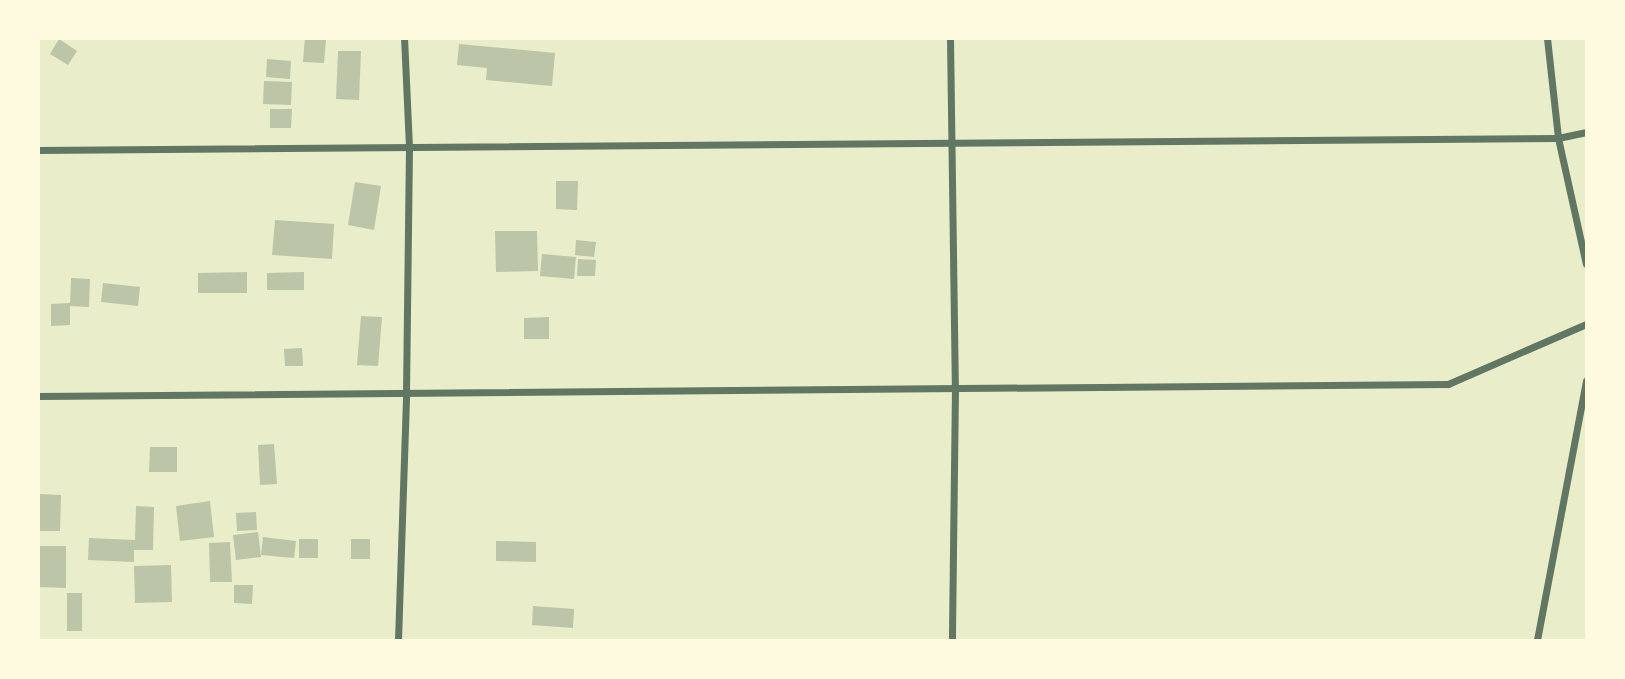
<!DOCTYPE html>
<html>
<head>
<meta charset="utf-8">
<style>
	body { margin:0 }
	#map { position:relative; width:1625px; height:679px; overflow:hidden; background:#e9edc9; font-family:"PT Sans Narrow",sans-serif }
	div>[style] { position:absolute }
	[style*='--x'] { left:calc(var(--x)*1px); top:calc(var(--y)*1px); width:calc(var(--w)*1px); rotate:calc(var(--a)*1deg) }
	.building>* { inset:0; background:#bcc5a7 }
	.minor>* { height:7px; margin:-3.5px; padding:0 3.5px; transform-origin:3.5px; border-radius:3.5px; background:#617663 }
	span { translate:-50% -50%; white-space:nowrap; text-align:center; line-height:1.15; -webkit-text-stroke:7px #fefae0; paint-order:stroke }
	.frame { position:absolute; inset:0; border:40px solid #fefae0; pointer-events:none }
</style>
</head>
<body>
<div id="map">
	<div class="building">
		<i style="clip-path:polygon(305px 38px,326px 40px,324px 63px,303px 62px)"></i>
		<i style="clip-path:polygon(59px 39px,77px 51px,68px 65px,50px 54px)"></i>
		<i style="clip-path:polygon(459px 44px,555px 53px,552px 86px,486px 80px,487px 68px,457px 65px)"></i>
		<i style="clip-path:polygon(338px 51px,361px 51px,359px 100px,336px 99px)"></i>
		<i style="clip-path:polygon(267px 59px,291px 61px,290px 79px,266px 77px)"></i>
		<i style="clip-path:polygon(264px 81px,292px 82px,291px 105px,263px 104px)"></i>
		<i style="clip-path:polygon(270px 109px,292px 109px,291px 128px,270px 128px)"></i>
		<i style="clip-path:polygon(556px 181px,578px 181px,577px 210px,556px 209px)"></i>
		<i style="clip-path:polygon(355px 182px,381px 186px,374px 230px,348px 225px)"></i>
		<i style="clip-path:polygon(275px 220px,334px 224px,332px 259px,272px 255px)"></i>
		<i style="clip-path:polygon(495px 231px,537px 231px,538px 271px,496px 272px)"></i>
		<i style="clip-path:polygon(576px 240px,596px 242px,594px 257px,575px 255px)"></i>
		<i style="clip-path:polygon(542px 254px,576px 257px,574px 279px,540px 276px)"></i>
		<i style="clip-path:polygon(578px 259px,596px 260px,595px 276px,577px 276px)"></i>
		<i style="clip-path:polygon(247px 272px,247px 293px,198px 293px,198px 273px)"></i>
		<i style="clip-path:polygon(304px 272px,304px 290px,267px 290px,267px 273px)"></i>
		<i style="clip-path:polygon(71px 278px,90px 279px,89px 307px,70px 306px,70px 325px,51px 326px,51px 304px,70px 303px)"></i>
		<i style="clip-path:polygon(103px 283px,140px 287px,138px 306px,101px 302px)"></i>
		<i style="clip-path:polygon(361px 316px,382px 317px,378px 366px,357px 365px)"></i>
		<i style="clip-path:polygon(549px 317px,549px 339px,524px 339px,524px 318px)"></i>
		<i style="clip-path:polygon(302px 348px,303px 366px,285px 366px,284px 349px)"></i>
		<i style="clip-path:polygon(274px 444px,277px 484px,260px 485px,258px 445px)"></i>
		<i style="clip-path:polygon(150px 447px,177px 447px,177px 472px,149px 472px)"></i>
		<i style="clip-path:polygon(38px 494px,61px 495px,60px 531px,38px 531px)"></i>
		<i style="clip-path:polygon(210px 501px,214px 537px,180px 541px,176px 506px)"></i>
		<i style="clip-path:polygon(136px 506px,154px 507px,153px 550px,134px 550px,134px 562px,88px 560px,89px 538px,135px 540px)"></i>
		<i style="clip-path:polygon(256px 512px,257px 530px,237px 531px,236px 513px)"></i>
		<i style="clip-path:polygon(258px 532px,261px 557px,236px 560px,233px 535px)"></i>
		<i style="clip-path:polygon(263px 537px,296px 541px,294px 558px,261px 555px)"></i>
		<i style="clip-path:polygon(299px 539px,318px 539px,318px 558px,299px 558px)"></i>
		<i style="clip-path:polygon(351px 539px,370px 539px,370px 559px,351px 559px)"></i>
		<i style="clip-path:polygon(496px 541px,536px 542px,536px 562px,496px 561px)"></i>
		<i style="clip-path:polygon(230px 542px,232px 582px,210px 582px,209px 543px)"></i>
		<i style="clip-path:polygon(38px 546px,66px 546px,66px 588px,38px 587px)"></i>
		<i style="clip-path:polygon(171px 565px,172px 602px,135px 603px,134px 566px)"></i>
		<i style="clip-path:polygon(234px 585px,253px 585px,252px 604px,234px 603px)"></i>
		<i style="clip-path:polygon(67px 593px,82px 593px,82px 631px,67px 631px)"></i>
		<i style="clip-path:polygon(533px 606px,574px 609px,573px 628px,532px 625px)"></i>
	</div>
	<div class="minor">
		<i style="--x:950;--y:38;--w:350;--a:89.2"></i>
		<i style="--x:955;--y:388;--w:252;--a:90.7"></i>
		<i style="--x:1547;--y:38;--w:101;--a:83.7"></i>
		<i style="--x:1558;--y:138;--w:129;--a:77.5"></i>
		<i style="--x:38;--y:150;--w:1520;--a:-0.45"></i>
		<i style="--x:1558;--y:138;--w:29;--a:-12"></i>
		<i style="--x:38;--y:396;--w:1410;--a:-0.49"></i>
		<i style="--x:1448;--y:384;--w:150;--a:-23.5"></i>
		<i style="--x:398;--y:640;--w:247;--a:-88.1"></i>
		<i style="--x:406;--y:393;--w:246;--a:-89.3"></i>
		<i style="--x:409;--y:147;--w:109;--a:-92.6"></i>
		<i style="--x:1537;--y:640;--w:264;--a:-79.3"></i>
	</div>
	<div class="frame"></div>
</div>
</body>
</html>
